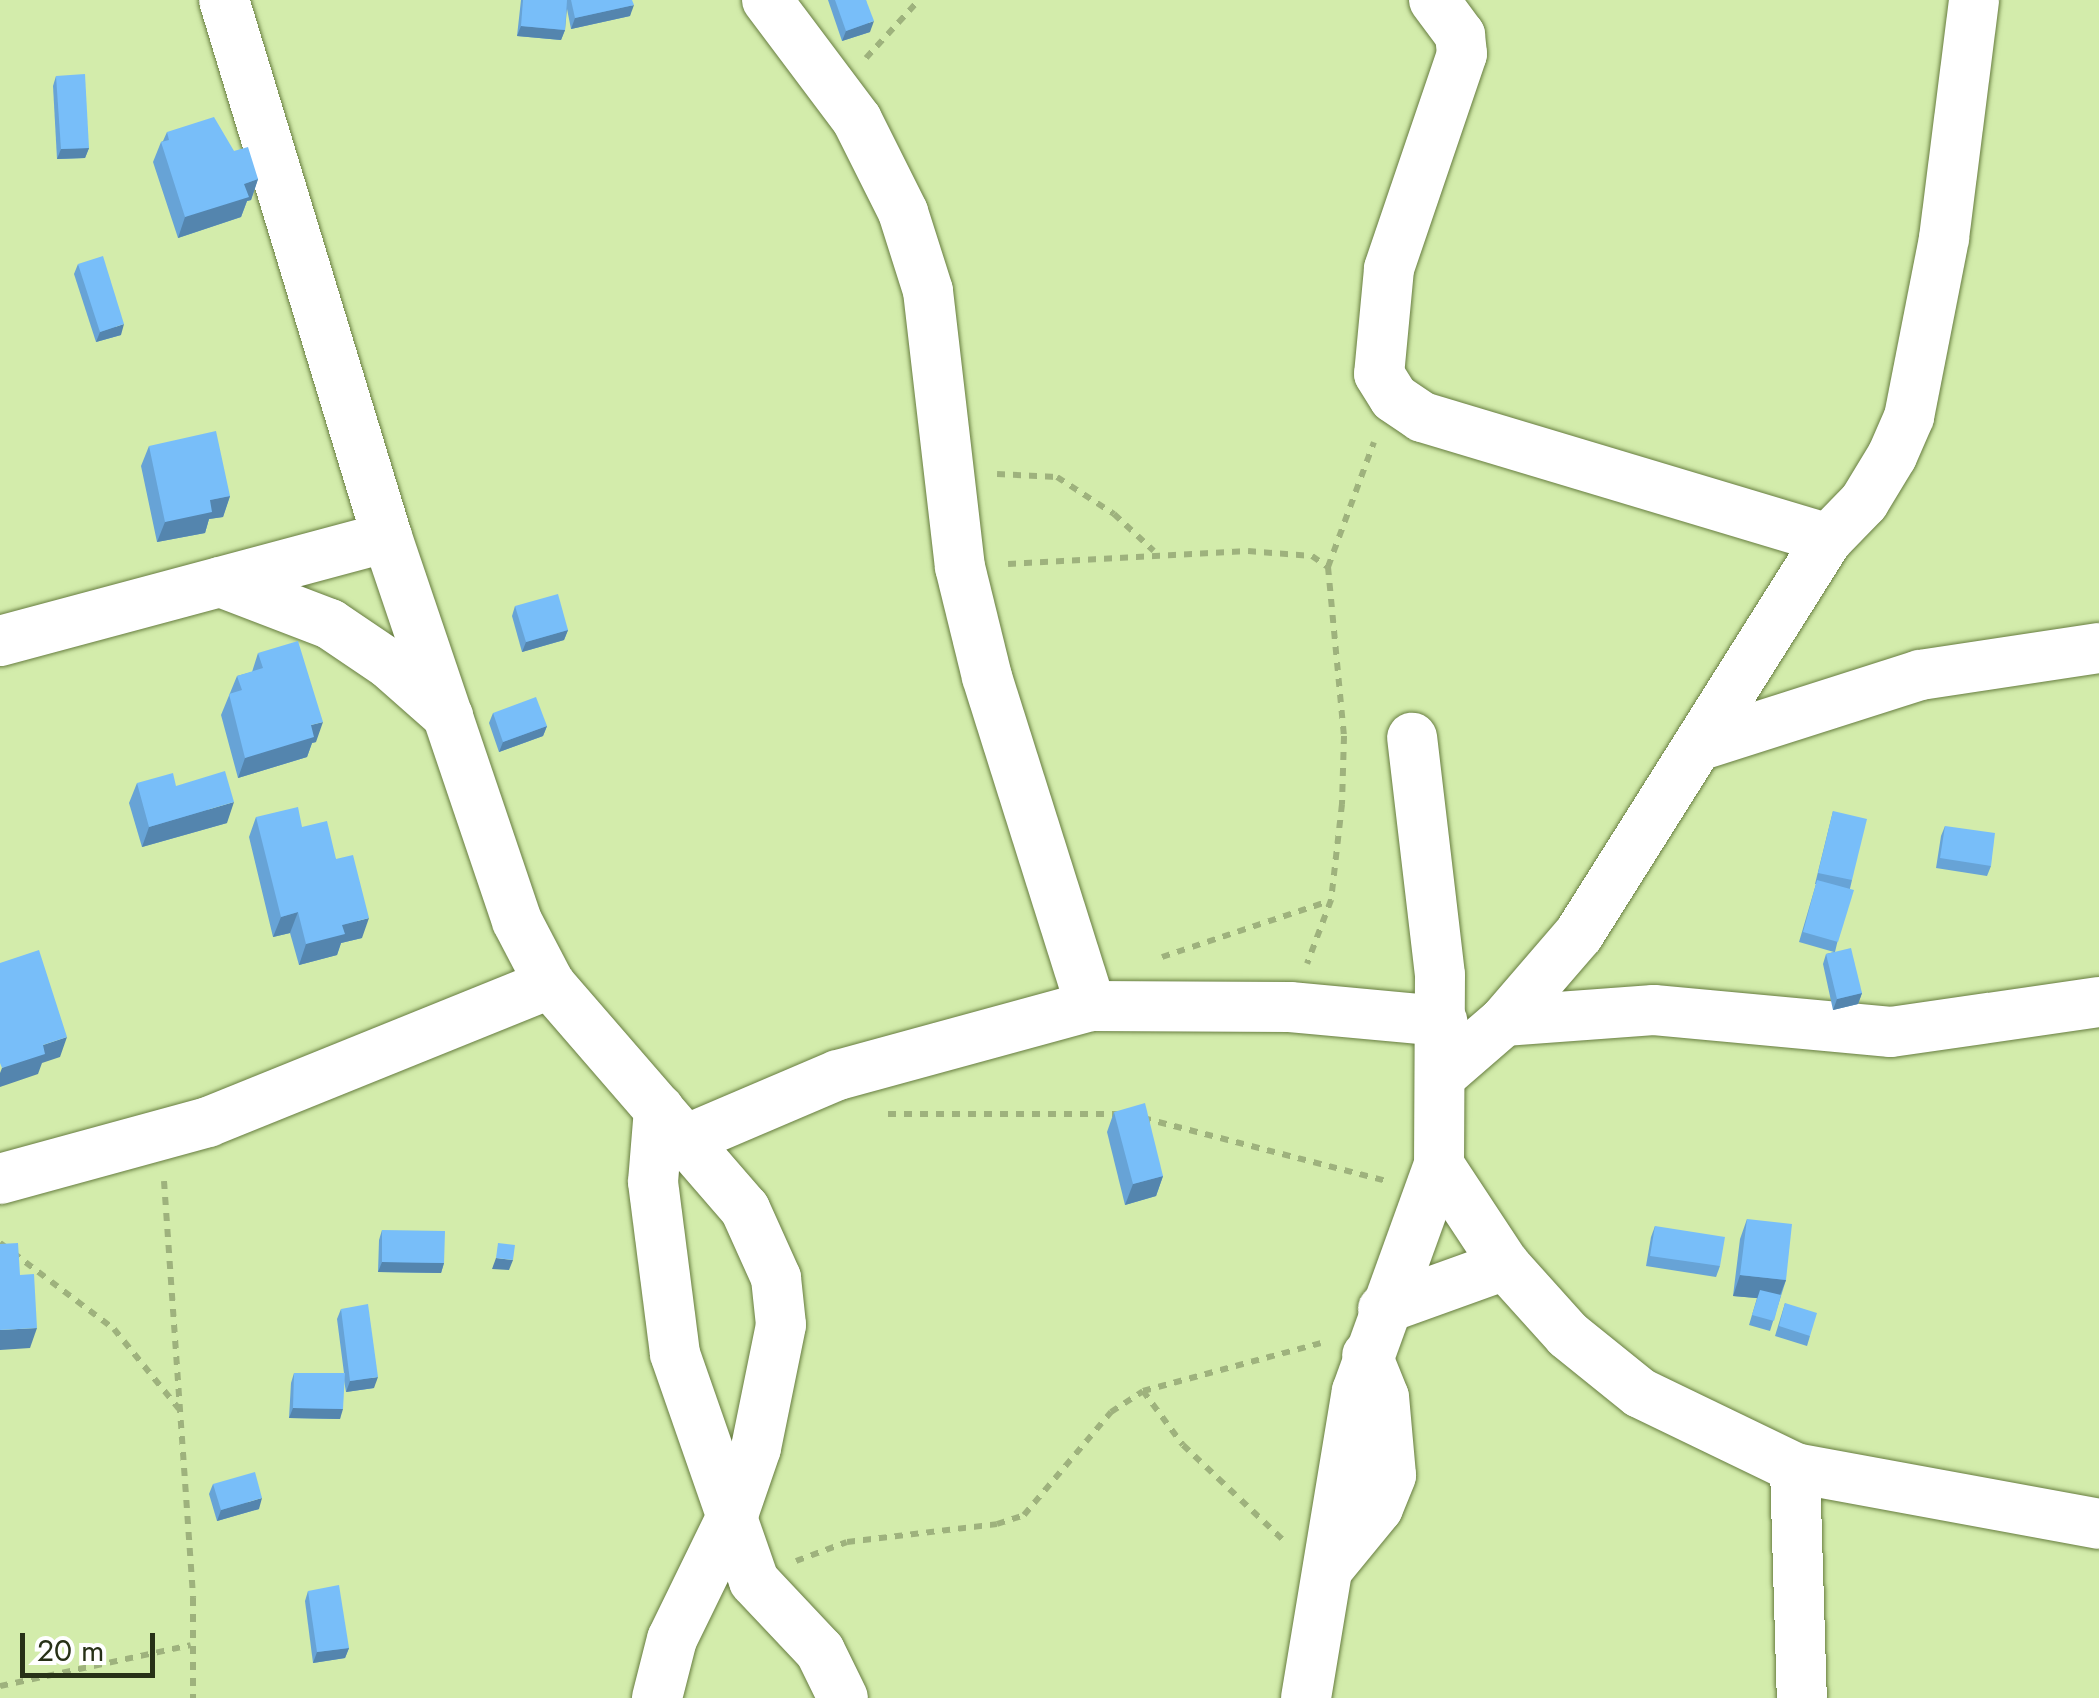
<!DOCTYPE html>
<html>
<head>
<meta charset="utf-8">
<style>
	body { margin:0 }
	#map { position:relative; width:2099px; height:1698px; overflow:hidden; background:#d3ecab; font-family:Jost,sans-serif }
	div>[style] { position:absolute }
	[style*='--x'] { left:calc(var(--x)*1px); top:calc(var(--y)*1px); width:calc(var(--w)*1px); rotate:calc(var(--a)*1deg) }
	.path>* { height:6px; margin-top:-3px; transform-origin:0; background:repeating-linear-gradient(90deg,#9eb27d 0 8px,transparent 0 16px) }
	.roads { filter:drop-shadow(0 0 2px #677d40) drop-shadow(0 0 2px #677d40) }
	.minor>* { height:50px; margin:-25px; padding:0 25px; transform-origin:25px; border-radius:25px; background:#fff }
	.wall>* { inset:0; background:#67a3d6 }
	.shaded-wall>* { inset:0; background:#5485ae }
	.building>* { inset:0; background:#78bef9 }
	span { translate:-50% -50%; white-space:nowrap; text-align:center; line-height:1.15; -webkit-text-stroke:9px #fff; paint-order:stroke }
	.scale { position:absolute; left:20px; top:1633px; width:135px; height:45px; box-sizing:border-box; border:5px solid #273117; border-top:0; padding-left:12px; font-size:30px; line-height:35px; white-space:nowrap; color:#273117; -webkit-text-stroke:8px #fff; paint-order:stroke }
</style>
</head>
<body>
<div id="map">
	<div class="path">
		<i style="--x:866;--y:58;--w:79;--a:-47.6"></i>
		<i style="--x:997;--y:474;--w:60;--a:2.9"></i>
		<i style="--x:1057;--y:477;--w:68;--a:33"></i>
		<i style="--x:1114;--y:514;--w:54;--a:42.8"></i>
		<i style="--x:1008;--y:564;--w:240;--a:-3.1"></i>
		<i style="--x:1248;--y:551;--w:64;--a:4.5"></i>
		<i style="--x:1312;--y:556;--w:19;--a:35"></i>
		<i style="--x:1328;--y:567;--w:170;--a:84.6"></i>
		<i style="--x:1344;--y:736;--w:68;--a:91.7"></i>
		<i style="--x:1342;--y:804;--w:97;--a:96.5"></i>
		<i style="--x:1331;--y:900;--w:68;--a:110.6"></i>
		<i style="--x:1328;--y:567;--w:133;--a:-69.8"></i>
		<i style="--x:1162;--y:957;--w:176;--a:-18.5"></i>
		<i style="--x:888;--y:1114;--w:232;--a:0"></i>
		<i style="--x:1143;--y:1118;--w:252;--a:14.5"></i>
		<i style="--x:164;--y:1181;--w:418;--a:86"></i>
		<i style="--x:193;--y:1598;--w:100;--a:90"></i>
		<i style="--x:0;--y:1243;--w:143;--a:37"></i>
		<i style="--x:114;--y:1329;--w:103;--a:50.9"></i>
		<i style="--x:1143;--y:1391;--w:67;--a:53.5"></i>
		<i style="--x:1183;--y:1445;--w:139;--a:43.5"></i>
		<i style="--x:796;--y:1561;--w:54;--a:-20.4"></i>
		<i style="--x:847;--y:1542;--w:151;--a:-6.8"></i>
		<i style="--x:997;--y:1524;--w:28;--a:-18"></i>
		<i style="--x:1024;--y:1515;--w:135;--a:-49.8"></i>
		<i style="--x:1111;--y:1412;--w:38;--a:-33"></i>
		<i style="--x:1143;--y:1391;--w:184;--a:-15.1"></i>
		<i style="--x:0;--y:1686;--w:195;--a:-12.1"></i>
	</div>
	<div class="roads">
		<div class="minor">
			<i style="--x:224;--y:0;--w:561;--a:73.11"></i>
			<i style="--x:387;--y:537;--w:405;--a:71.3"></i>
			<i style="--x:517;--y:921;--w:71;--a:62.4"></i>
			<i style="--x:550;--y:984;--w:298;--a:49.1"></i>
			<i style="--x:745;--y:1209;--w:76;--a:65.8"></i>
			<i style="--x:776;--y:1278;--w:47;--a:83.9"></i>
			<i style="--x:781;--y:1325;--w:126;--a:101.5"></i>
			<i style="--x:756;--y:1448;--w:68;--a:109"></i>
			<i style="--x:734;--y:1512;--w:141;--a:116"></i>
			<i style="--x:672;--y:1639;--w:61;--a:104.3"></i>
			<i style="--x:767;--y:0;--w:150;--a:53.1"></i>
			<i style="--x:857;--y:120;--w:103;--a:63.4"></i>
			<i style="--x:903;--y:212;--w:83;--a:72.4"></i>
			<i style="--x:928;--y:291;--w:278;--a:83.4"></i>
			<i style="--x:960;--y:567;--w:113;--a:76.2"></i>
			<i style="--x:987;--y:677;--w:345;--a:72.5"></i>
			<i style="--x:1434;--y:0;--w:44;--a:53.4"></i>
			<i style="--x:1460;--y:35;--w:19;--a:84"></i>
			<i style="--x:1462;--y:54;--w:227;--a:108.8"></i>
			<i style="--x:1389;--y:269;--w:105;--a:95.4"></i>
			<i style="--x:1379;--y:374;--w:28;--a:58"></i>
			<i style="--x:1394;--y:398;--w:34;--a:34"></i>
			<i style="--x:1422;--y:417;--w:424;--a:16.7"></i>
			<i style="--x:220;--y:582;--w:118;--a:20.9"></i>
			<i style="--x:330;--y:624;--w:71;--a:34.1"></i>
			<i style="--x:389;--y:664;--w:79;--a:41.4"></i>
			<i style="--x:0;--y:641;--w:401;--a:-15"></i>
			<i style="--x:1704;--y:744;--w:227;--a:-17.7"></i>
			<i style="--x:1920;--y:675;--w:181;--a:-8.6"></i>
			<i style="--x:1504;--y:1021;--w:150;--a:-4.2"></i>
			<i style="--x:1654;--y:1010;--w:238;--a:5.3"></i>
			<i style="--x:1891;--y:1032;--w:210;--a:-8.2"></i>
			<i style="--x:1444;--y:1073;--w:79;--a:-40.9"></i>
			<i style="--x:1504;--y:1021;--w:115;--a:-49.2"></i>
			<i style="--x:1579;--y:934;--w:467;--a:-57.8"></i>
			<i style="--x:1828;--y:539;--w:52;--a:-45.8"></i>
			<i style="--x:1864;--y:502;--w:54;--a:-58.7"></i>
			<i style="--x:1892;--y:456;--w:43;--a:-66.4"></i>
			<i style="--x:1909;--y:417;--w:182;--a:-78.9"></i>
			<i style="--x:1944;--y:238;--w:240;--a:-82.8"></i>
			<i style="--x:659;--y:1109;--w:73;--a:94.7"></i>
			<i style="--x:653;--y:1182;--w:173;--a:82.7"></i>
			<i style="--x:675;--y:1354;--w:240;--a:70.8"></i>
			<i style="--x:754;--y:1581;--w:96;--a:46.7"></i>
			<i style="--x:820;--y:1651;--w:52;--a:63.9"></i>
			<i style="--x:683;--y:1141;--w:168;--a:-23.1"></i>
			<i style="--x:838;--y:1075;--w:262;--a:-15.3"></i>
			<i style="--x:1091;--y:1006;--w:199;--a:0.3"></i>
			<i style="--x:1290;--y:1007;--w:153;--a:5.3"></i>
			<i style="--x:1439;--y:1165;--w:120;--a:56.6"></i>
			<i style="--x:1505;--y:1265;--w:94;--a:48"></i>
			<i style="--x:1568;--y:1335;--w:92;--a:38.9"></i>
			<i style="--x:1640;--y:1393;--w:172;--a:25.8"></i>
			<i style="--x:1795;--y:1468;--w:309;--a:10.4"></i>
			<i style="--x:0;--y:1179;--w:216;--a:-15.3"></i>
			<i style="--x:208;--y:1122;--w:369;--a:-22"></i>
			<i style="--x:1383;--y:1309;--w:130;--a:-19.8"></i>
			<i style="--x:1795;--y:1468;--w:230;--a:88.3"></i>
			<i style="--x:1328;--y:1569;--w:79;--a:-50.7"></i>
			<i style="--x:1378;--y:1508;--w:35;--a:-68"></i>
			<i style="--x:1391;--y:1475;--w:78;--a:-95.1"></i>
			<i style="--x:1384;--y:1397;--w:45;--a:-112"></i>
			<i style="--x:1306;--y:1698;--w:311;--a:-80.6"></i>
			<i style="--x:1357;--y:1391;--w:240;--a:-70.1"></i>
			<i style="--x:1439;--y:1165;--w:190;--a:-89.7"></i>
			<i style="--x:1440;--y:975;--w:239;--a:-96.7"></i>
		</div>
	</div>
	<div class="wall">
		<i style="clip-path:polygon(521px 0,632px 0,630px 16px,571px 29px,567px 9px,565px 30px,561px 40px,517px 36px)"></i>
		<i style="clip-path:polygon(828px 0,866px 0,870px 32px,842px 41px)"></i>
		<i style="clip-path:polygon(56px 76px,89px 148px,85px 158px,57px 159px,53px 86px)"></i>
		<i style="clip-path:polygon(167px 132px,234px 151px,258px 179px,251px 200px,247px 201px,241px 217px,178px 238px,153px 162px,161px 142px,163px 141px)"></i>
		<i style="clip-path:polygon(78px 264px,121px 335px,96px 342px,74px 274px)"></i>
		<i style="clip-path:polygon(149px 446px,230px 496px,223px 517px,209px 519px,205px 533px,157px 542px,141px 466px)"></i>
		<i style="clip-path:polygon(515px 606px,568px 630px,564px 640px,522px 652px,512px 616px)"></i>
		<i style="clip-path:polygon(258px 653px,316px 742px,312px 743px,307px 757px,238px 778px,221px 715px,237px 676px,252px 672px)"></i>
		<i style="clip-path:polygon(493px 713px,547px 726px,543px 736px,499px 752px,489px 723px)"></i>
		<i style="clip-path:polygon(137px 783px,176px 786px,227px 823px,142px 847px,129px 803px)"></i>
		<i style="clip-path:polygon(1833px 811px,1852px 880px,1835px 952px,1862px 993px,1858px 1004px,1833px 1010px,1823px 964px,1826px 954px,1834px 952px,1799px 942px,1816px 884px,1815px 884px)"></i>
		<i style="clip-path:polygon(256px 817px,302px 827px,336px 859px,362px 938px,341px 943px,337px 955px,299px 965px,290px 933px,273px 937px,249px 837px)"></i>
		<i style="clip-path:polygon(1945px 826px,1991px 866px,1987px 876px,1936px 868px,1941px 836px)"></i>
		<i style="clip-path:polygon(1114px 1112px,1163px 1176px,1156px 1196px,1125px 1205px,1107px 1132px)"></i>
		<i style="clip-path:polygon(1747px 1219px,1786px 1280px,1770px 1331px,1749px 1325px,1757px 1298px,1733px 1296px,1740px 1239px)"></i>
		<i style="clip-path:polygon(1655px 1226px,1720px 1266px,1716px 1277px,1646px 1266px,1651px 1237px)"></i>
		<i style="clip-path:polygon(382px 1230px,444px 1263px,441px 1273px,378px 1272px,379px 1240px)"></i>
		<i style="clip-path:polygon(1785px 1303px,1810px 1336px,1807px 1346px,1775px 1336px)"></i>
		<i style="clip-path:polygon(341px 1309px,374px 1388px,346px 1392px,344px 1380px,340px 1419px,289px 1418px,291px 1383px,294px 1373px,344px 1373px,337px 1319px)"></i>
		<i style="clip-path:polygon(213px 1484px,259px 1509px,217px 1521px,209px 1494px)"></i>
		<i style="clip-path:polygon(308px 1591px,349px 1648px,345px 1658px,313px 1663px,305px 1601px)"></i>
	</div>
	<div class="shaded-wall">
		<i style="clip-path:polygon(634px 5px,630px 16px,571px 29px,575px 18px)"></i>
		<i style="clip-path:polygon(874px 21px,870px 32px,842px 41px,846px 31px)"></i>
		<i style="clip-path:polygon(521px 26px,565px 30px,561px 40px,517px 36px)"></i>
		<i style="clip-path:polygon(89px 148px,85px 158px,57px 159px,61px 149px)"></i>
		<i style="clip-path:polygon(258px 179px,251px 200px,247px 201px,241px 217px,178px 238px,185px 217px,244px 184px)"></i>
		<i style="clip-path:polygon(124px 324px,121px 335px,96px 342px,100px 332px)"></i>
		<i style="clip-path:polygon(230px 496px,223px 517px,209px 519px,205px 533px,157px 542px,165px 522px,210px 500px)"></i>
		<i style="clip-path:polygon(568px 630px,564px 640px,522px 652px,526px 642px)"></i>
		<i style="clip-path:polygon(323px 722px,316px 742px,312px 743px,307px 757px,238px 778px,245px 758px,311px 725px)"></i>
		<i style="clip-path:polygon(547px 726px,543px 736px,499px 752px,503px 742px)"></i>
		<i style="clip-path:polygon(234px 802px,227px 823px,142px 847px,149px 827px)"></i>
		<i style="clip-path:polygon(298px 912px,290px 933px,273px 937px,281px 917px)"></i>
		<i style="clip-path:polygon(369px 918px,362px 938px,341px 943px,337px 955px,299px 965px,306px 944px,342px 925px)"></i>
		<i style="clip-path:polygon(1862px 993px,1858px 1004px,1833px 1010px,1837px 999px)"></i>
		<i style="clip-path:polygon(67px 1037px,60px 1057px,42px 1063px,38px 1074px,0 1087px,0 1073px,2px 1068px,43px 1045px)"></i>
		<i style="clip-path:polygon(1163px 1176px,1156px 1196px,1125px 1205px,1133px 1184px)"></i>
		<i style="clip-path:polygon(496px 1258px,513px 1260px,509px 1270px,492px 1269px)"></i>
		<i style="clip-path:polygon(382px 1262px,444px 1263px,441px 1273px,378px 1272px)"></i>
		<i style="clip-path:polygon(1740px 1275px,1786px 1280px,1778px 1300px,1733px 1296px)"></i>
		<i style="clip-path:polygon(37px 1328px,30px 1348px,0 1350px,0 1330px)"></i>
		<i style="clip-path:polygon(378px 1377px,374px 1388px,346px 1392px,350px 1381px)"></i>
		<i style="clip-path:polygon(293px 1408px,343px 1409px,340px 1419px,289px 1418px)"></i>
		<i style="clip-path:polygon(262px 1498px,259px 1509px,217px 1521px,221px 1510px)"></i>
		<i style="clip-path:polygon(349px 1648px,345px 1658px,313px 1663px,317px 1652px)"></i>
	</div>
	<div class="building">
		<i style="clip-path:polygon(523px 0,567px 0,565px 30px,521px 26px)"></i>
		<i style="clip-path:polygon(571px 0,632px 0,634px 5px,575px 18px)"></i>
		<i style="clip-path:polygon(835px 0,866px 0,874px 21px,846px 31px)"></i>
		<i style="clip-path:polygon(85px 74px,89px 148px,61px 149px,56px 76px)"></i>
		<i style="clip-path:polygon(214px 117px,234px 151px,248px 147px,258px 179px,244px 184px,249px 197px,185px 217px,161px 142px,169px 140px,167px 132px)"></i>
		<i style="clip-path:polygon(103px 256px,124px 324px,100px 332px,78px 264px)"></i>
		<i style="clip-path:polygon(216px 431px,230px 496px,210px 500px,212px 512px,165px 522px,149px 446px)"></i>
		<i style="clip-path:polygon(558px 594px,568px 630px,526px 642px,515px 606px)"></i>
		<i style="clip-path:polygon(298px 641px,323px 722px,311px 725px,314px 737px,245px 758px,229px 694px,242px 690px,237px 676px,263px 668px,258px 653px)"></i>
		<i style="clip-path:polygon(536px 697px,547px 726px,503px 742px,493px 713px)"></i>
		<i style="clip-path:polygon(225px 771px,234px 802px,149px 827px,137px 783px,173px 773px,176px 786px)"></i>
		<i style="clip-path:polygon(298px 807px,302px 827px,327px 821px,336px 859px,353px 855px,369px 918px,342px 925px,345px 934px,306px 944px,298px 912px,281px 917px,256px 817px)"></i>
		<i style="clip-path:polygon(1833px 811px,1867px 819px,1852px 880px,1818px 873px)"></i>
		<i style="clip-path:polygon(1945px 826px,1995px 833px,1991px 866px,1940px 858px)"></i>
		<i style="clip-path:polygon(1817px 880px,1854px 890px,1838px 942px,1803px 932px)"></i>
		<i style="clip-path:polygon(1851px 948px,1862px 993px,1837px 999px,1826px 954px)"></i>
		<i style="clip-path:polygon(39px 950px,67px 1037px,43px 1045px,45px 1054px,2px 1068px,0 1063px,0 963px)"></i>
		<i style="clip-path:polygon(1145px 1103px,1163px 1176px,1133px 1184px,1114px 1112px)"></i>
		<i style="clip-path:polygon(1747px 1219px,1792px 1224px,1786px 1280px,1740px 1275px)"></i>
		<i style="clip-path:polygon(1655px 1226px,1725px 1237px,1720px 1266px,1650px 1256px)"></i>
		<i style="clip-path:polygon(382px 1230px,445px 1231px,444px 1263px,382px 1262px)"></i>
		<i style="clip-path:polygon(18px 1243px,20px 1275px,34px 1274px,37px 1328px,0 1330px,0 1244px)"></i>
		<i style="clip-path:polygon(498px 1243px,515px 1245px,513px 1260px,496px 1258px)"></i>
		<i style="clip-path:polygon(1760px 1290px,1781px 1295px,1774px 1321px,1752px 1315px)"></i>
		<i style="clip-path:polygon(1785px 1303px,1817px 1313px,1810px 1336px,1779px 1326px)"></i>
		<i style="clip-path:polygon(368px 1304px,378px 1377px,350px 1381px,341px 1309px)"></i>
		<i style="clip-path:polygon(294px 1373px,345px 1373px,343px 1409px,293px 1408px)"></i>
		<i style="clip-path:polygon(255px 1472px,262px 1498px,221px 1510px,213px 1484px)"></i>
		<i style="clip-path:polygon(339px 1585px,349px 1648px,317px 1652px,308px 1591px)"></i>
	</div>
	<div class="scale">20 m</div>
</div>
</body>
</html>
